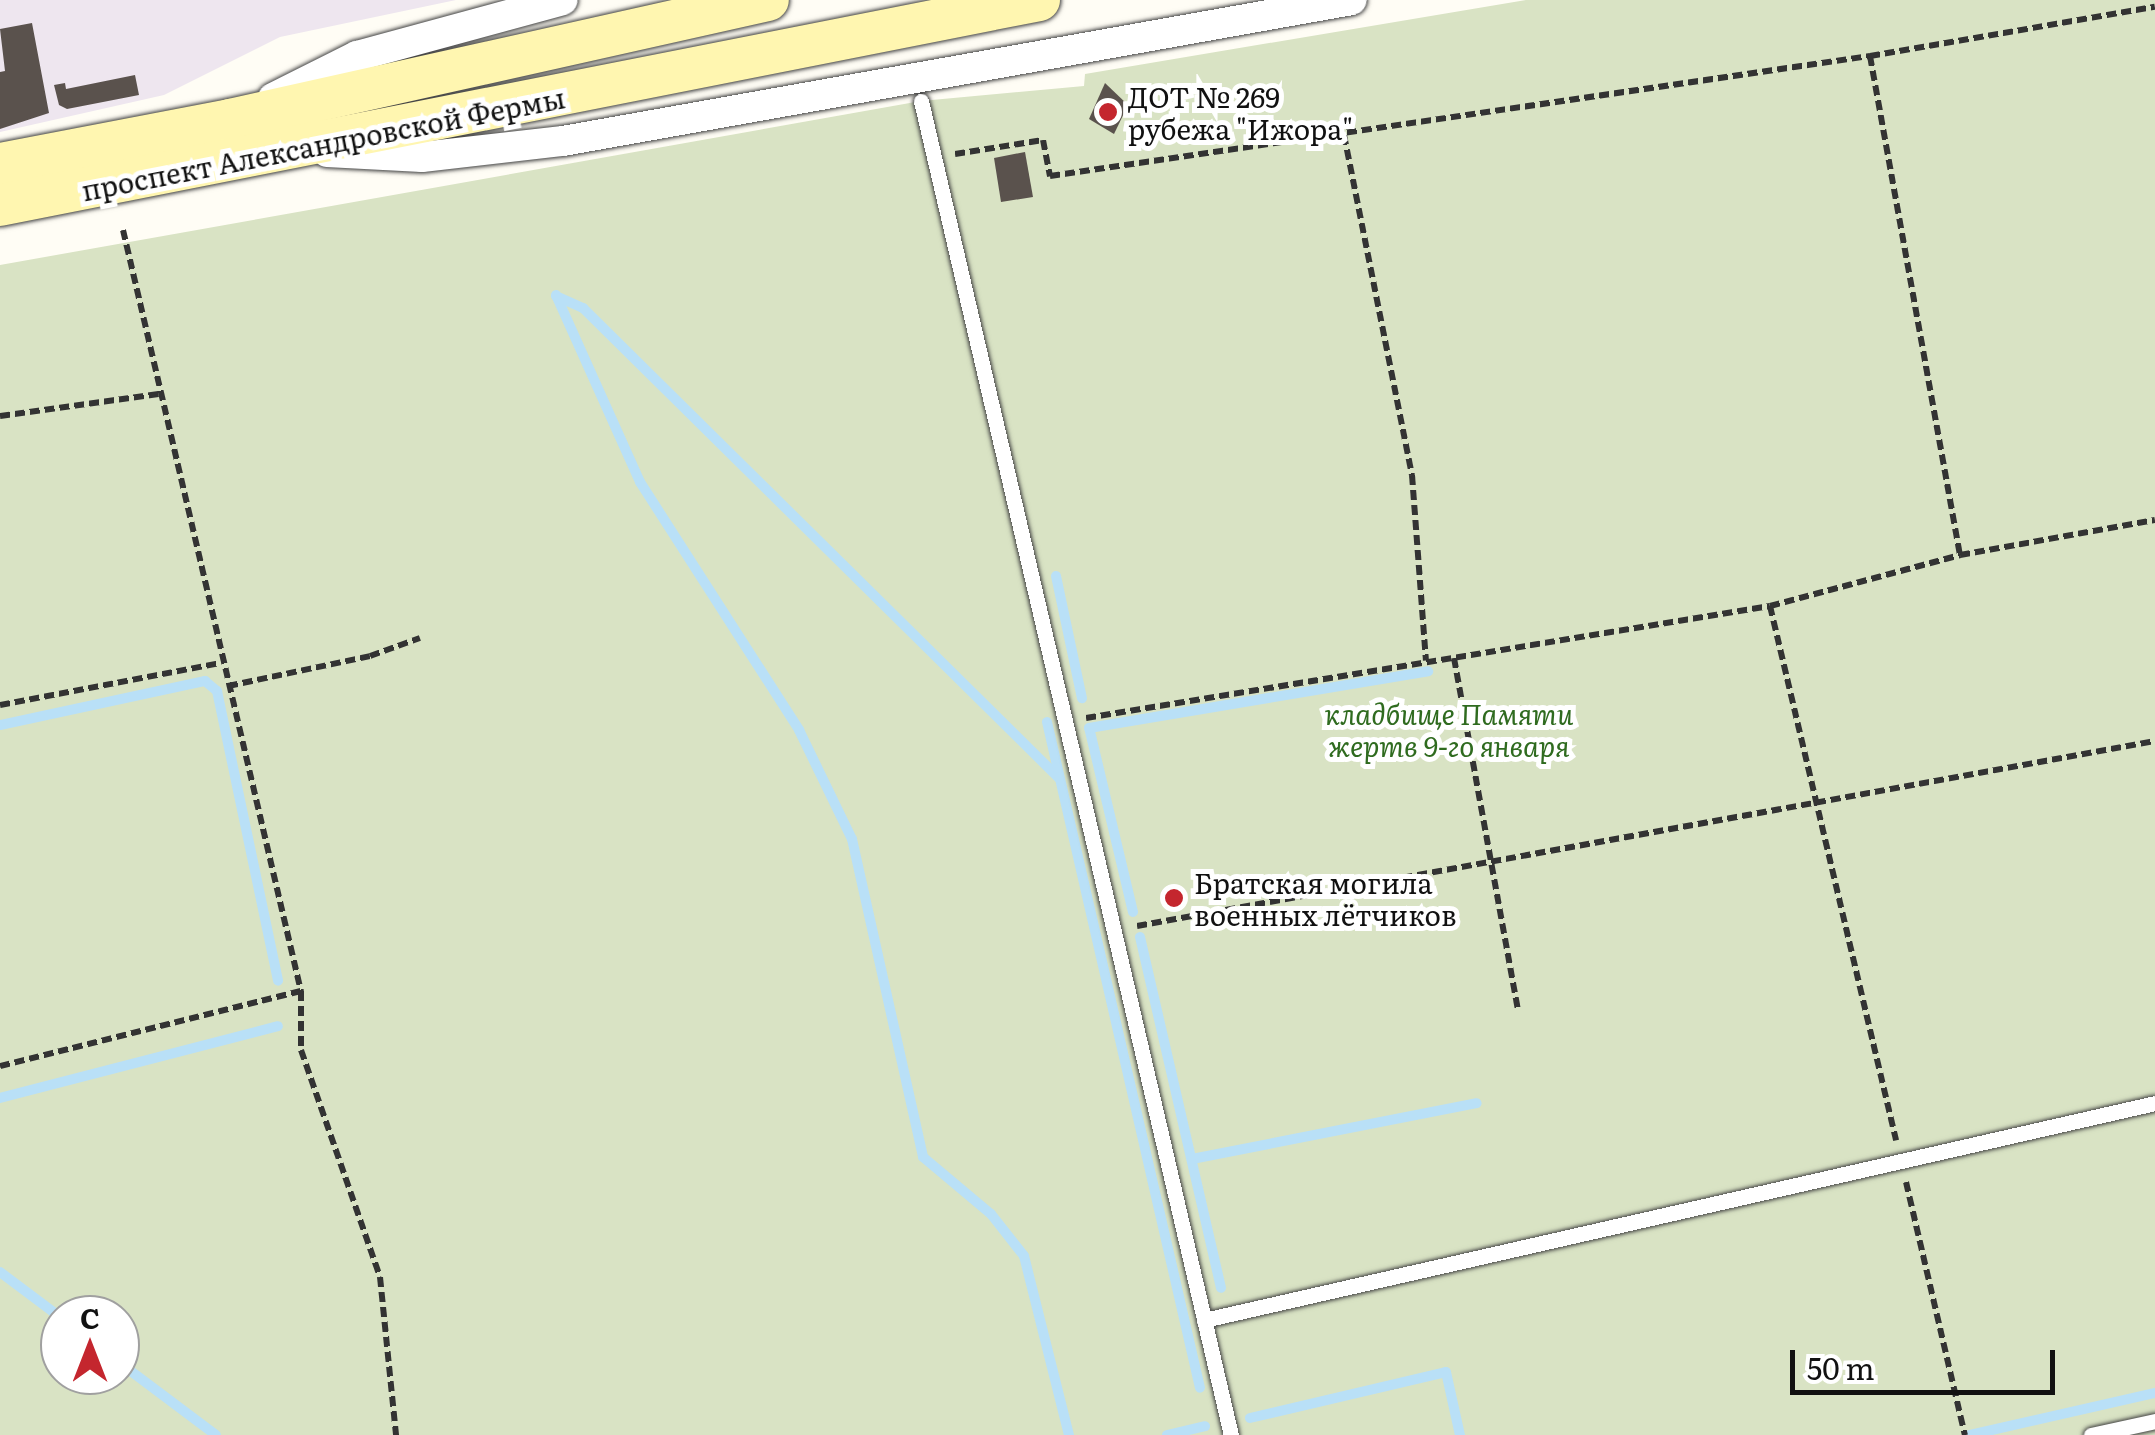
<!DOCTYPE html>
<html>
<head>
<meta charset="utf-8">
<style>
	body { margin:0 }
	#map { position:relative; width:2155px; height:1435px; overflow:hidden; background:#fffdf5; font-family:Literata,serif }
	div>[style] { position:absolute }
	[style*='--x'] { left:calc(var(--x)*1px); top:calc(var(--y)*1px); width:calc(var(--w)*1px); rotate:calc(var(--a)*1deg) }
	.industrial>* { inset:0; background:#eee6ef }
	.cemetery>* { inset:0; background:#d9e3c4 }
	.stream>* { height:10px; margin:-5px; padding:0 5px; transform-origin:5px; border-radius:5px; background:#b9e0f7 }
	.building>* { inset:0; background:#5a524d }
	.path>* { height:6px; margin-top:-3px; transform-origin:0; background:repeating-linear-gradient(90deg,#333 0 10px,transparent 0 15px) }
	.roads { filter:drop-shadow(0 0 2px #444) drop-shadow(0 0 2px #444) }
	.service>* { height:15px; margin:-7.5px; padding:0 7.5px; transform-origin:7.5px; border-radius:7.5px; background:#fff }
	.minor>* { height:30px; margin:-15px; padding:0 15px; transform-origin:15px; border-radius:15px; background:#fff }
	.secondary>* { height:42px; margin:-21px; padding:0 21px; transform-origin:21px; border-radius:21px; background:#fff6b0 }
	.dots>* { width:28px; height:28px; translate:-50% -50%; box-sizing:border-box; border:5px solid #fff; border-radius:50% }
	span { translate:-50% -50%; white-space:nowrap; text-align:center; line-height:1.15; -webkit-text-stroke:10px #fff; paint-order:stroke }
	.poi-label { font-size:28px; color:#111 }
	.left { translate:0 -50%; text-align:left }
	.street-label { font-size:28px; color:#111 }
	.park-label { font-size:28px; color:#2f6b1f; font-style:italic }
	.north { position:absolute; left:40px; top:1295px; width:100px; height:100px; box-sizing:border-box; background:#fff; border:2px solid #a0a0a0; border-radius:50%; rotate:0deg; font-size:28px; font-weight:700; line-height:40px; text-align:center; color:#111 }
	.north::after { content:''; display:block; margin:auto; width:35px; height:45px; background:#c4262e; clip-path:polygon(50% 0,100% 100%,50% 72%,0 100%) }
	.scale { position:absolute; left:1790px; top:1350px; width:265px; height:45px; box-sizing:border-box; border:5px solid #111; border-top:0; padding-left:12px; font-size:30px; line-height:35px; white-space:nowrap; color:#111; -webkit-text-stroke:8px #fff; paint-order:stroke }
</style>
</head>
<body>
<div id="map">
	<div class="industrial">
		<i style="clip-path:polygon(0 0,456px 0,280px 37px,164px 95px,0 132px)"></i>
	</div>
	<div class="cemetery">
		<i style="clip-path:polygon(evenodd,1526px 0,2155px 0,2155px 1435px,0 1435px,0 265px,921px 101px,1084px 86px,1085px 74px,1526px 0,60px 1315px,120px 1315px,120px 1375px,60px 1375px,60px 1315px)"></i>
	</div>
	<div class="stream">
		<i style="--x:556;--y:295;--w:205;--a:65.8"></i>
		<i style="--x:640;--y:482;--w:295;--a:57.3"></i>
		<i style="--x:799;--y:730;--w:121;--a:64.1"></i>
		<i style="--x:852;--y:839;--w:326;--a:77.4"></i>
		<i style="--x:923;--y:1157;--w:89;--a:40"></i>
		<i style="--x:991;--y:1214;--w:53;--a:51.8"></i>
		<i style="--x:1024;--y:1256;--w:185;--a:75.9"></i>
		<i style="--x:556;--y:296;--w:30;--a:24"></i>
		<i style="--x:583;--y:308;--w:669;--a:44.64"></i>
		<i style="--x:1056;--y:576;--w:125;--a:78"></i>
		<i style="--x:1047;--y:722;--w:683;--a:77.06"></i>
		<i style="--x:0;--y:725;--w:210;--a:-12.1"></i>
		<i style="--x:205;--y:681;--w:16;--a:40"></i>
		<i style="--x:217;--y:691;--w:296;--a:78.1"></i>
		<i style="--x:1133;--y:912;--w:189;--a:-103.4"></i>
		<i style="--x:1089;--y:728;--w:344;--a:-9.5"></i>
		<i style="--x:1140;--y:937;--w:360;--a:77"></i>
		<i style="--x:0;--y:1098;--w:287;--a:-14.5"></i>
		<i style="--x:1192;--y:1159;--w:290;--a:-11.1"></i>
		<i style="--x:0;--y:1272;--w:75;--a:36.9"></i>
		<i style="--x:120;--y:1363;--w:120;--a:36.9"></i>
		<i style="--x:1250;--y:1418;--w:201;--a:-13.2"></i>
		<i style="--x:1446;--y:1372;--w:65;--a:77.5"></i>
		<i style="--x:1167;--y:1435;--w:39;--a:-13"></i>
		<i style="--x:1970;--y:1435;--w:190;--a:-12.8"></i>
	</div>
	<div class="building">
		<i style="clip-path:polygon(32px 23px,49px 113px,0 129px,0 72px,5px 71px,0 29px)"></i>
		<i style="clip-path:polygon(135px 75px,139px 95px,67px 109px,59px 105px,54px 85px,65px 83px,66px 89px)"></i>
		<i style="clip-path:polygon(1105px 83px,1128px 105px,1114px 134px,1089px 119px)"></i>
		<i style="clip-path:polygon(1025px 152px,1033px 197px,1001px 202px,994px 158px)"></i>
	</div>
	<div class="path">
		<i style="--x:1870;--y:56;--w:507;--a:79.78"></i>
		<i style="--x:1344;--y:135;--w:347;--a:78.7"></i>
		<i style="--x:1412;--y:475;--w:186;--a:85.7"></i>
		<i style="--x:955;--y:154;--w:89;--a:-9"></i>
		<i style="--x:1043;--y:140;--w:37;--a:79"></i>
		<i style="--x:1050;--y:176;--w:829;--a:-8.33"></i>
		<i style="--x:1870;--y:56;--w:289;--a:-9.8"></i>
		<i style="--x:123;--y:230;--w:782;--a:76.84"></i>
		<i style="--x:301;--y:991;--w:59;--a:90"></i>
		<i style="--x:301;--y:1050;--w:240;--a:70.8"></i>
		<i style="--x:380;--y:1277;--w:159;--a:84.2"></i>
		<i style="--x:0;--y:416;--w:160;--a:-7.9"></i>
		<i style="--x:1770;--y:606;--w:549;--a:76.72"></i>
		<i style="--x:1454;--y:658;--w:357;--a:79.7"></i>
		<i style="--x:228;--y:686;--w:145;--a:-11.9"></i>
		<i style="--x:370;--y:656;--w:53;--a:-19.8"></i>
		<i style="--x:0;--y:705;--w:225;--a:-10.8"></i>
		<i style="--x:1086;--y:718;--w:693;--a:-9.3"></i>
		<i style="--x:1770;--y:606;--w:197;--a:-15"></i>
		<i style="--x:1960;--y:555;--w:198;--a:-10.2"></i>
		<i style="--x:1137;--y:926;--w:1035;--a:-10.3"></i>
		<i style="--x:0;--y:1066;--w:310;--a:-14"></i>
		<i style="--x:1906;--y:1182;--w:260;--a:76.9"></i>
	</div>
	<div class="roads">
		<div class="service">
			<i style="--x:921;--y:101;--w:1370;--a:76.92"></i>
			<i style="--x:1204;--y:1320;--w:975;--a:-12.85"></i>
			<i style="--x:2091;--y:1435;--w:66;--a:-12.3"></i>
		</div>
		<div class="minor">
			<i style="--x:273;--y:98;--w:94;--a:-26.6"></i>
			<i style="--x:357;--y:56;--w:213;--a:-15.2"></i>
			<i style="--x:327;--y:152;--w:95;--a:3"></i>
			<i style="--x:422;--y:157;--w:142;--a:-6.5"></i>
			<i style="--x:563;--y:141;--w:801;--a:-10.13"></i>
		</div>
		<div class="secondary">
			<i style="--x:0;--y:164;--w:234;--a:-10.8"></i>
			<i style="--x:230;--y:120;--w:551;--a:-12.57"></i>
			<i style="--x:0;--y:205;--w:1059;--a:-11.16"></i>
		</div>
	</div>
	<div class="dots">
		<i style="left:1108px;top:112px;background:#c4262e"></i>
		<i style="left:1174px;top:898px;background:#c4262e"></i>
	</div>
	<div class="poi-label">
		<span class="left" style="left:1128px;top:112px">ДОТ № 269<br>рубежа "Ижора"</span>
		<span class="left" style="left:1194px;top:898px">Братская могила<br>военных лётчиков</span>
	</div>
	<div class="street-label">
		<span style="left:323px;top:143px;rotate:-11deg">проспект Александровской Фермы</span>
	</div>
	<div class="park-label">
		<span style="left:1449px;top:729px">кладбище Памяти<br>жертв 9-го января</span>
	</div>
	<div class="north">С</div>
	<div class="scale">50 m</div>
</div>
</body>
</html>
